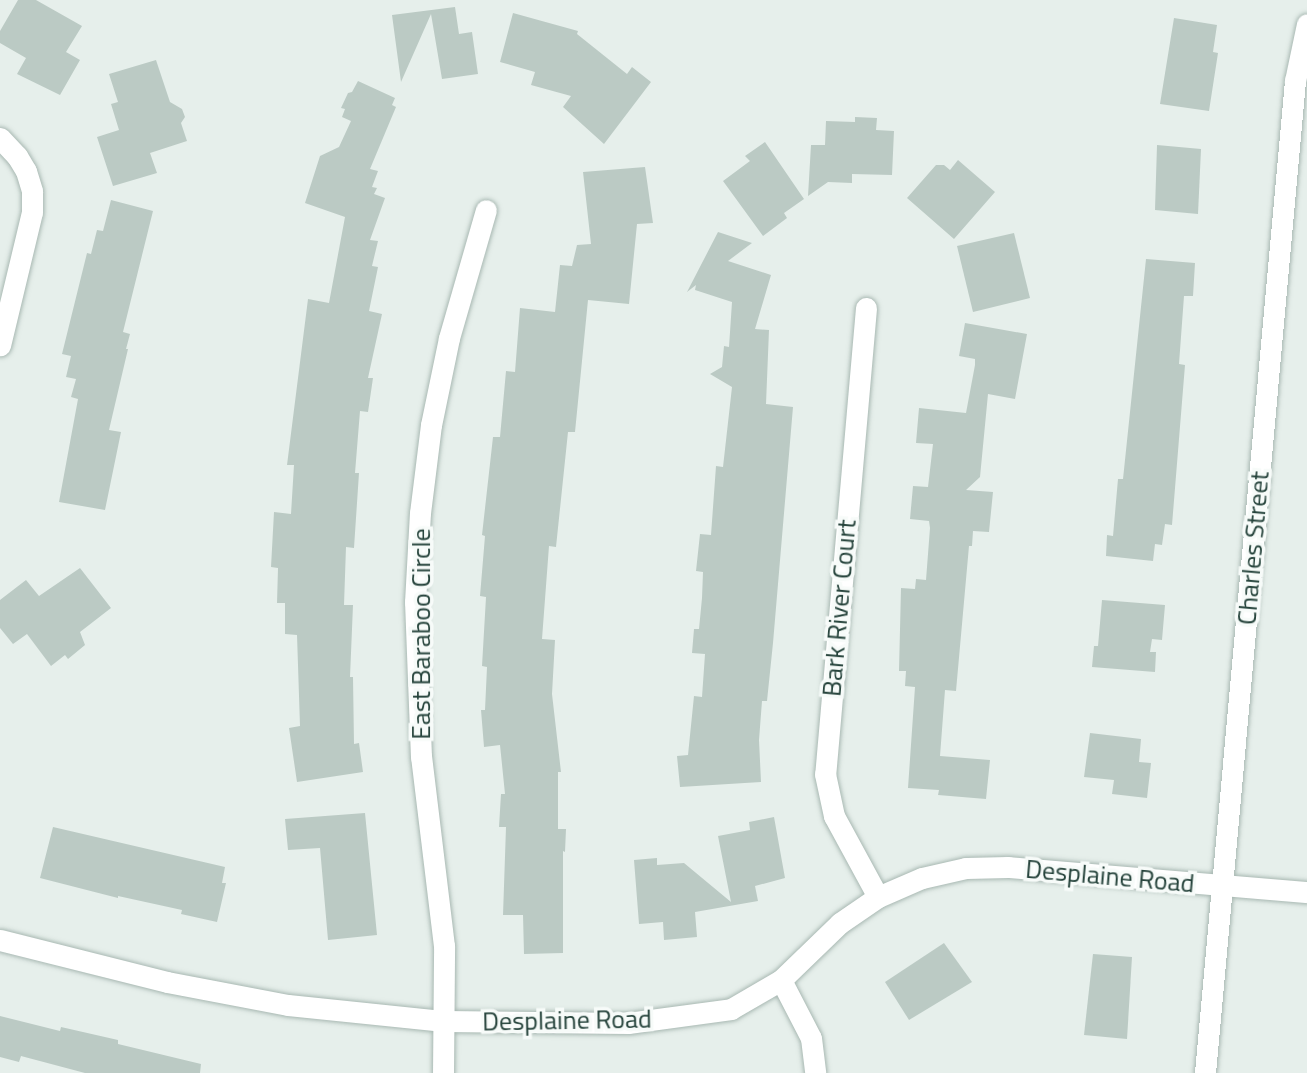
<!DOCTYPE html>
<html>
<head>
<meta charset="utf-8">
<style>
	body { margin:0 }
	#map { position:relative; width:1307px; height:1073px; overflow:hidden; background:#e6efeb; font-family:"Titillium Web",sans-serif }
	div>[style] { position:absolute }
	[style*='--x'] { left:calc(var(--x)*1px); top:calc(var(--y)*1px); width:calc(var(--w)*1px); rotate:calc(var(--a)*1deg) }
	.building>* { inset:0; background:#bbcac4 }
	.roads { filter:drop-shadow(0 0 2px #a8b8b2) drop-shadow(0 0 2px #a8b8b2) }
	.street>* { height:21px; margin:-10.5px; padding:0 10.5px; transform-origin:10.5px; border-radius:10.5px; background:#fff }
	span { translate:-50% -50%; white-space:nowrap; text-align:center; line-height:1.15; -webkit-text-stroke:7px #f7fbf9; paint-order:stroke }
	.street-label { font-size:26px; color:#24423a }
</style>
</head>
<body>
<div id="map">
	<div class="building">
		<i style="clip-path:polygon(18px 0,36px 0,82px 26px,66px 52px,80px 60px,60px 95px,17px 74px,26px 58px,0 43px,0 31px)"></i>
		<i style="clip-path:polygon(455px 7px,459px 34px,472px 32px,478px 74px,442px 79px,431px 14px,401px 82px,392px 15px)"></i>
		<i style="clip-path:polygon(513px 13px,578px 31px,577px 34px,627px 74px,632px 67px,651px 82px,604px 144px,563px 107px,571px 96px,531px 85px,535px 72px,500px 62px)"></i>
		<i style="clip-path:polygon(1174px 18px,1217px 25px,1213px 52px,1218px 53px,1209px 111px,1160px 104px)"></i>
		<i style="clip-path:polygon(156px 60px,170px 102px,182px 109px,185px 117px,181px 123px,187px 141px,150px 153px,157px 173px,113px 186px,97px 137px,119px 130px,111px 104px,118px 102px,109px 74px)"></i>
		<i style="clip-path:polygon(358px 81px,395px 98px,392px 105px,396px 107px,370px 169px,378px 171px,372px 187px,377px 188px,374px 194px,385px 198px,370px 240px,378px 241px,372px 266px,378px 267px,369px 311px,382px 314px,368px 378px,373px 378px,368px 412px,360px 411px,355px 473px,359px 473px,354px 548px,346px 547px,344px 605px,353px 605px,350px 677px,353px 677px,354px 744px,359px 743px,363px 772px,297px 782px,289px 728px,300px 726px,297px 635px,285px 634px,285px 603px,277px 603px,278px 568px,271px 567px,274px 512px,291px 514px,294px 465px,287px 465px,308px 299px,329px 303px,345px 217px,305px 203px,320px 156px,339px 147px,351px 121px,342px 117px,345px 109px,341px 108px,348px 93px,352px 92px)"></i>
		<i style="clip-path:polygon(855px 117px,877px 118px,876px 130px,894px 131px,892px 175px,852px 174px,852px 183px,828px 182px,808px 196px,811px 145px,825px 145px,826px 121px,855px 122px)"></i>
		<i style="clip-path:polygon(765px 142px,804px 199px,784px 213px,787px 218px,763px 236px,723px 181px,750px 161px,745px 156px)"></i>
		<i style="clip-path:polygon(1157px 145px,1201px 149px,1198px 214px,1155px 210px)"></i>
		<i style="clip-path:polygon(958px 160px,995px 192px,954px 239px,907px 198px,936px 165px,944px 165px,950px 170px)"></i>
		<i style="clip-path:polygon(645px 167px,653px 223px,637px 224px,629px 304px,588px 300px,575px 432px,568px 432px,556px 547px,549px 546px,542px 639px,555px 640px,552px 694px,561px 772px,558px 772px,558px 829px,566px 829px,565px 852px,563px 851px,563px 953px,524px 954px,523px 915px,503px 915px,506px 827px,499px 827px,501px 794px,505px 794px,500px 745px,484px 747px,481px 710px,485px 710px,487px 667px,482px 666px,486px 597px,480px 596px,485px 536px,482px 535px,493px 437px,500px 437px,506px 371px,515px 372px,520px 308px,555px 312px,560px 265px,572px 266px,577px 245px,591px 244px,583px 172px)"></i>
		<i style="clip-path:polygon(111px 200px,153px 211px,123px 332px,130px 334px,126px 349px,128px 349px,109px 430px,121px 432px,105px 510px,59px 502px,78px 399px,71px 397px,76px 379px,66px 377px,71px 356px,62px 354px,87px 253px,91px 254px,97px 230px,103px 231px)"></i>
		<i style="clip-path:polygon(718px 232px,752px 243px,728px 261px,771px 275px,755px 329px,769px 330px,766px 404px,793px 407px,773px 643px,767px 701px,762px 701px,759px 740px,761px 782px,680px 787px,677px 756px,688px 755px,694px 696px,702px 697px,705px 654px,692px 653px,694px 629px,699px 629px,702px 598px,703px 572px,696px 571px,700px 534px,711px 535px,716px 466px,723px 467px,732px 387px,710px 374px,722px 367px,724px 346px,729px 347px,732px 302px,695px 290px,696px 285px,687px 292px)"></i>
		<i style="clip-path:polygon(1014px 233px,1030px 298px,973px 312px,957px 246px)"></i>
		<i style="clip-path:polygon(1146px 259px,1195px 263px,1193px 296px,1184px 296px,1179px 364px,1185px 365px,1172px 525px,1165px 524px,1162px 545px,1155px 544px,1153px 561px,1106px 556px,1107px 535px,1113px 536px,1118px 479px,1123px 479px)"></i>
		<i style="clip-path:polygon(965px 323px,1027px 334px,1015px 399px,988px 394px,980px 477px,966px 490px,993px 492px,989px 532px,973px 531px,972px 546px,969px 546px,956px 691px,945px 690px,940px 756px,990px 760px,986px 799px,938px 795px,939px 790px,908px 788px,915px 687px,905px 686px,906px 671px,899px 671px,901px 588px,915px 589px,916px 579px,926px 580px,930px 528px,929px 521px,910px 519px,913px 486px,928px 487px,933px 444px,916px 443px,919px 408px,966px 413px,975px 365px,975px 359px,959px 356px)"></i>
		<i style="clip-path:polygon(80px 568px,111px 608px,80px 632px,85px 645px,68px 659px,65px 655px,51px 666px,27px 634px,13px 644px,0 628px,0 600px,26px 580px,39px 596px)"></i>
		<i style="clip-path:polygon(1102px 600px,1165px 605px,1162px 640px,1152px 639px,1150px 652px,1156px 652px,1155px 672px,1092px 667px,1094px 646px,1098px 646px)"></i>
		<i style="clip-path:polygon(1090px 733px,1141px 739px,1139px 762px,1151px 763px,1147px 798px,1112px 794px,1114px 780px,1084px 777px)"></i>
		<i style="clip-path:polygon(365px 813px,377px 935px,328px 940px,320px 848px,288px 850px,285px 819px)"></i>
		<i style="clip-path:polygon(774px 817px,785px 878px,755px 886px,758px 901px,695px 912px,697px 937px,664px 940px,663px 922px,639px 924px,634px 860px,657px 858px,657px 865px,684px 863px,731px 902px,718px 836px,750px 830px,749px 822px)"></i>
		<i style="clip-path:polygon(53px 827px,225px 867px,222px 883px,226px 883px,217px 922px,181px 914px,182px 910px,118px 896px,118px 898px,40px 878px)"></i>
		<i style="clip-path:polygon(944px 943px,972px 982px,909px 1020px,885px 982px)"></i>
		<i style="clip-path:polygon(1093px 954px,1132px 957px,1127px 1039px,1084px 1035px)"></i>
		<i style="clip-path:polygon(0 1016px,60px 1031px,61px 1027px,118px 1040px,118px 1044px,201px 1064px,200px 1073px,85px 1073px,21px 1056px,19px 1062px,0 1057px)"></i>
	</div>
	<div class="roads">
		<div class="street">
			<i style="--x:0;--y:138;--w:25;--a:47"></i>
			<i style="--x:17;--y:156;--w:17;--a:59"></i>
			<i style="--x:26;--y:171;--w:21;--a:73"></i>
			<i style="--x:32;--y:191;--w:21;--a:90"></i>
			<i style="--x:32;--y:212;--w:137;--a:103.5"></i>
			<i style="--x:866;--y:308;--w:468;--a:95"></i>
			<i style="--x:825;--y:774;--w:43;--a:77.9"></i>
			<i style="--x:834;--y:816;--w:92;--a:61.5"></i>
			<i style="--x:0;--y:940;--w:172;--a:14.1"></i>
			<i style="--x:167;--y:982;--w:123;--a:10.8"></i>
			<i style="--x:288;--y:1005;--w:157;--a:5.9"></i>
			<i style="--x:444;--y:1021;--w:184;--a:0.6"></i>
			<i style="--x:628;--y:1023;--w:104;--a:-7.7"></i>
			<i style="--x:731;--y:1009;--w:58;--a:-30.1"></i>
			<i style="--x:781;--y:980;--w:82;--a:-44"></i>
			<i style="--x:840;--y:923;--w:46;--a:-34.4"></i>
			<i style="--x:878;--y:897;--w:48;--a:-23.4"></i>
			<i style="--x:922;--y:878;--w:45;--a:-12.8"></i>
			<i style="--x:966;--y:868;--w:42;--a:-1.4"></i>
			<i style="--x:1008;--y:867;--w:300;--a:4.8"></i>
			<i style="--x:781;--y:980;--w:65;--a:62.7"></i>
			<i style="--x:811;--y:1038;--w:35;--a:83"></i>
			<i style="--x:443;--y:1073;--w:127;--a:-89.5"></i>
			<i style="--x:444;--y:946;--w:190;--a:-96.9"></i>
			<i style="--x:421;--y:757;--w:155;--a:-92.2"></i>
			<i style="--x:415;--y:602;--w:89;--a:-86.8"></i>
			<i style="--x:420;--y:513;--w:89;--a:-82.9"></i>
			<i style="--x:431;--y:425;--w:89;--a:-78.3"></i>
			<i style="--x:449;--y:338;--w:133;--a:-73.9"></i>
			<i style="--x:1205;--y:1073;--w:996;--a:-84.82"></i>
			<i style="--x:1295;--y:81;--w:58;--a:-78.1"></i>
		</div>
	</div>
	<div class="street-label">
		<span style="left:1253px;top:548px;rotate:-85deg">Charles Street</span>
		<span style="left:839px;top:608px;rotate:-85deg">Bark River Court</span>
		<span style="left:421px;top:634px;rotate:-90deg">East Baraboo Circle</span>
		<span style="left:1110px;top:876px;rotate:5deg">Desplaine Road</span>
		<span style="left:567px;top:1020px;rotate:-1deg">Desplaine Road</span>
	</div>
</div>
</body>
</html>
